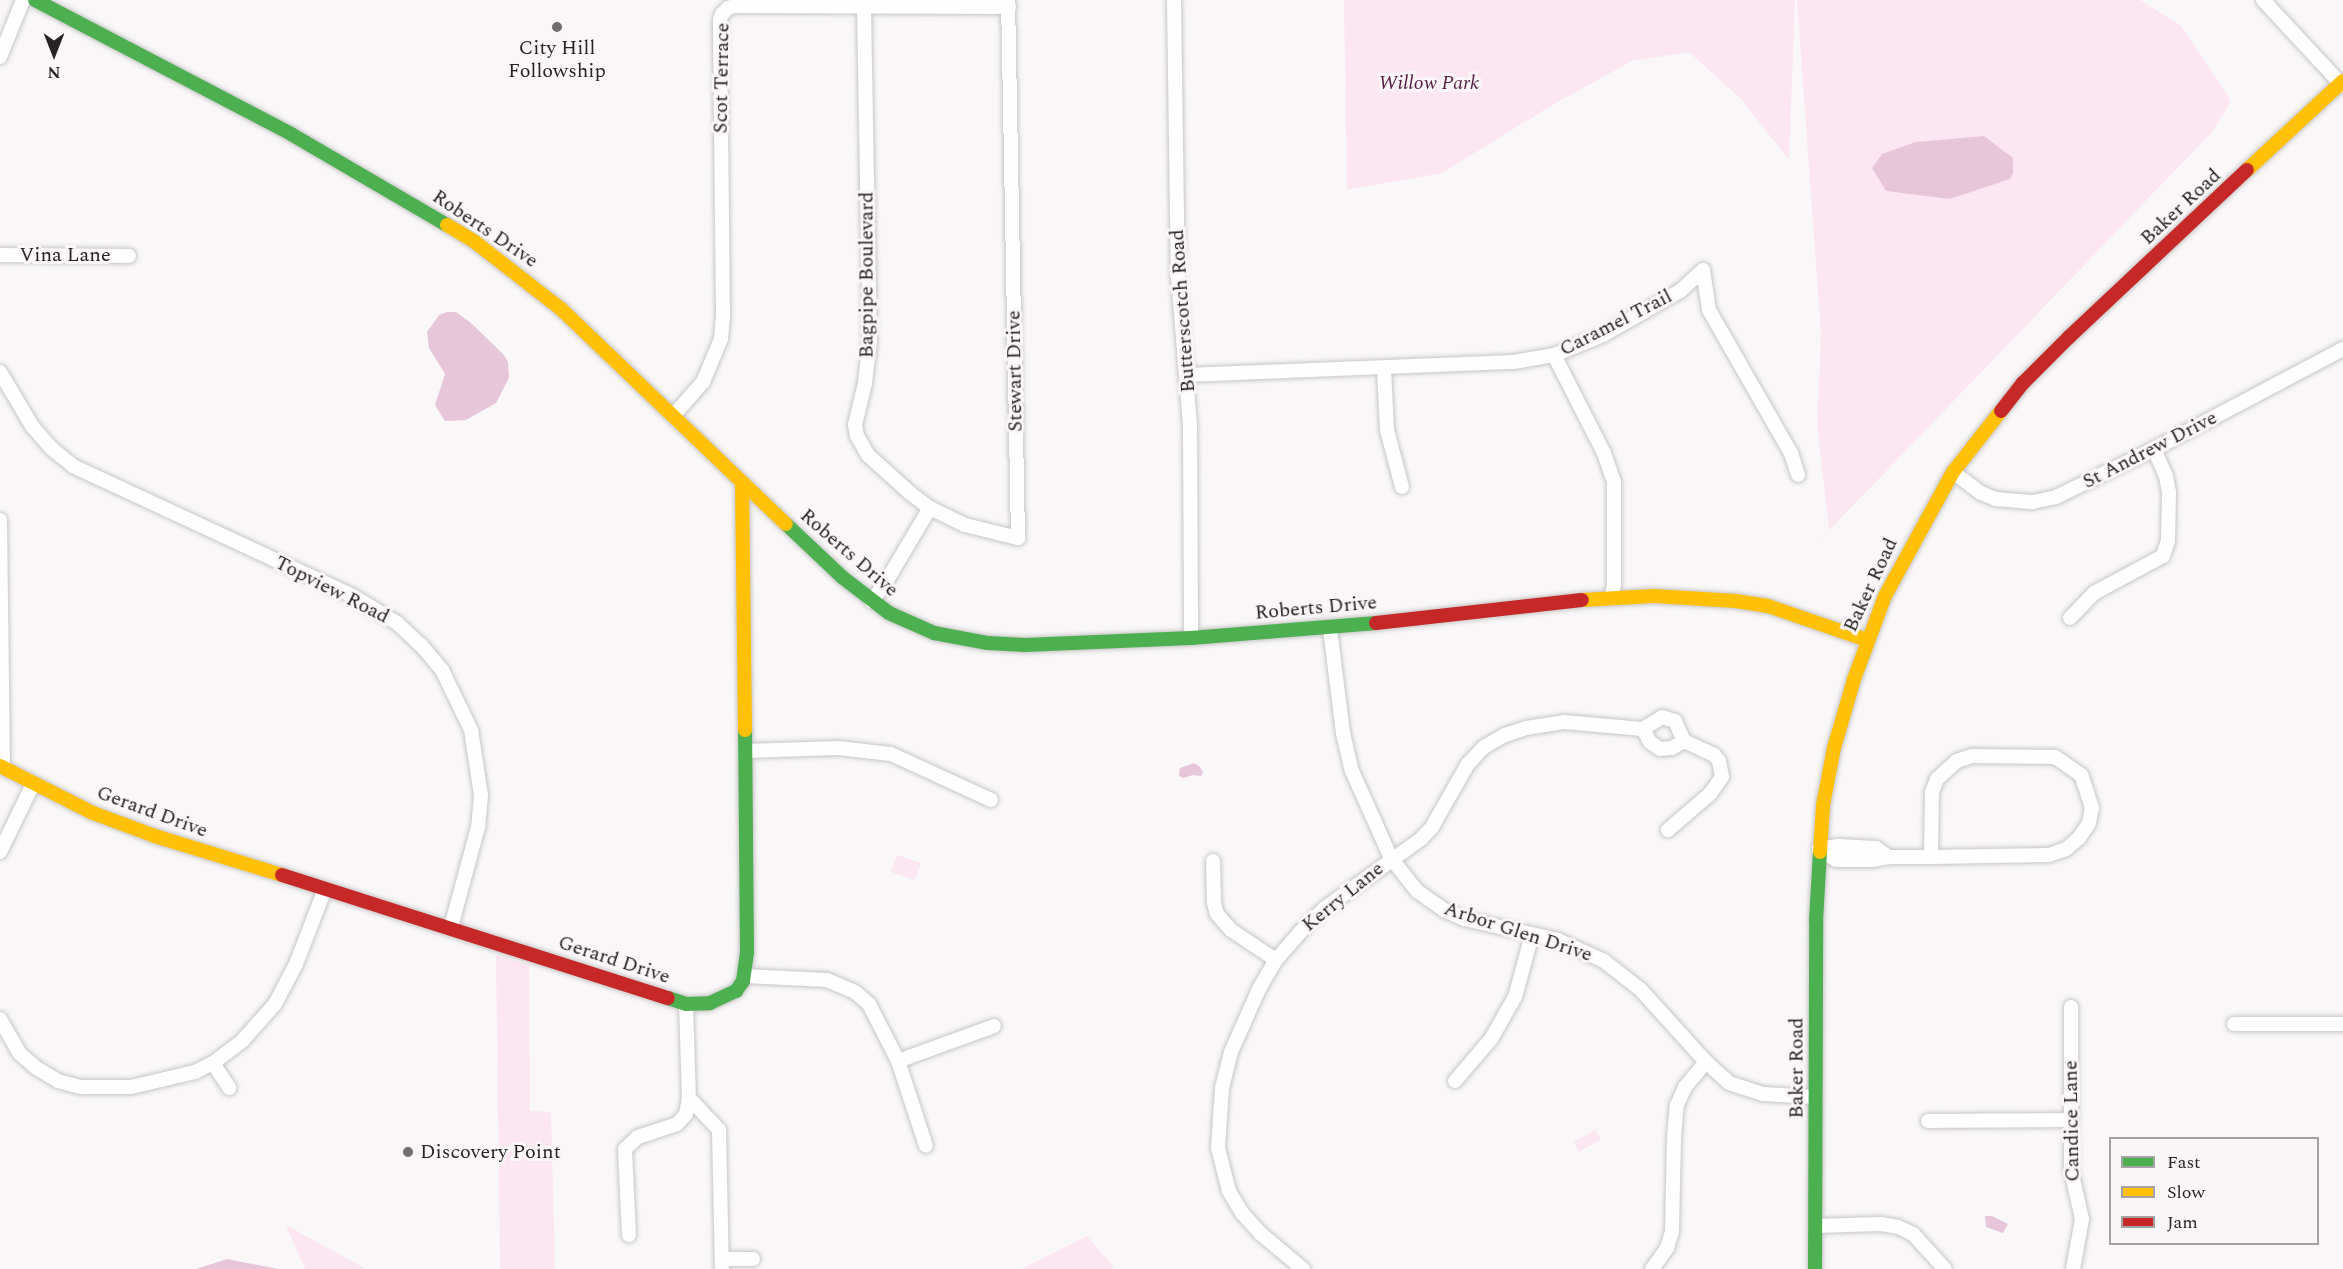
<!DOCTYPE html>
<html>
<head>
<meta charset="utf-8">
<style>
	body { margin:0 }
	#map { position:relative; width:2343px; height:1269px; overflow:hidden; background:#f9f7f8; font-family:Spectral,serif }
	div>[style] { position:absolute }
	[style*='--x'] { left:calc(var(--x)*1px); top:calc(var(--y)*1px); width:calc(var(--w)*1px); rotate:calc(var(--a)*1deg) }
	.green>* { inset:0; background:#fce6f2 }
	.water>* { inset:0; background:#e8c6da }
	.roads { filter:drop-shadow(0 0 2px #c8c6c6) drop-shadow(0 0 2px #c8c6c6) }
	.street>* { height:14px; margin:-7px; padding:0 7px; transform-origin:7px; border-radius:7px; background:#fefefe }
	.fast>* { height:14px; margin:-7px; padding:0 7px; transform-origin:7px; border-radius:7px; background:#4caf50 }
	.slow>* { height:14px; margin:-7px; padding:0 7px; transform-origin:7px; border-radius:7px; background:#ffc107 }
	.jam>* { height:14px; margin:-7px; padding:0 7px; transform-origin:7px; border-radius:7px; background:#c62828 }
	.dots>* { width:16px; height:16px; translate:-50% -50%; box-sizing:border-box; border:3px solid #faf6f8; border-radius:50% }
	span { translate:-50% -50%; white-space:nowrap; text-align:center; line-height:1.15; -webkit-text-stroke:6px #faf6f8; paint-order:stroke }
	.poi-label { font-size:20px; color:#252324 }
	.left { translate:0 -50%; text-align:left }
	.street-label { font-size:20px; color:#252324 }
	.park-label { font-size:20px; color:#551c42; font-style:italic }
	.legend { position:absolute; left:2109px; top:1137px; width:210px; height:108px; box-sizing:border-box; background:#faf6f8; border:2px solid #a5a2a3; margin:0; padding:8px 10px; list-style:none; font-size:18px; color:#252324 }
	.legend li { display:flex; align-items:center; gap:12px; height:30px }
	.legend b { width:30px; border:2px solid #a5a2a3 }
	.north { position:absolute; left:24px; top:24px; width:60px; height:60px; -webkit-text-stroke:4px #faf6f8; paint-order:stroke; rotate:180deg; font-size:16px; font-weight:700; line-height:24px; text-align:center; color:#252324 }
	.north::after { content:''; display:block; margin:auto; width:21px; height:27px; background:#252324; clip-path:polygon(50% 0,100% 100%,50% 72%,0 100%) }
</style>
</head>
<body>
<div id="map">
	<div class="green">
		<i style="clip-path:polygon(1344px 0,1795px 0,1789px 160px,1740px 98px,1689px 52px,1632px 61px,1554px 104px,1442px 173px,1347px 190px)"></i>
		<i style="clip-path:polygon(1797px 0,2140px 0,2181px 26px,2231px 101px,2212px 132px,1817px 543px,1829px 529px,1817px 425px,1821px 334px)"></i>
		<i style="clip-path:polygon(897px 855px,921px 863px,915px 880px,891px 872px)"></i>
		<i style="clip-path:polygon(496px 955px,529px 965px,530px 1111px,551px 1112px,555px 1269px,500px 1269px)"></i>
		<i style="clip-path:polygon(1595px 1130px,1601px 1139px,1579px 1152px,1574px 1142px)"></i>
		<i style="clip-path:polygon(286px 1225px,366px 1269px,305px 1269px)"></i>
		<i style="clip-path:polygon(1087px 1236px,1115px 1269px,1021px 1269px)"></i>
	</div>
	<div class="water">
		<i style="clip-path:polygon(1984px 136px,2013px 158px,2013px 173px,2010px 179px,1950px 199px,1886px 191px,1872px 168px,1882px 154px,1916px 142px)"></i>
		<i style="clip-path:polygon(447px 312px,456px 312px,471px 323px,503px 354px,508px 362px,509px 378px,496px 403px,466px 420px,445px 421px,435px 405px,445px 374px,429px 348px,427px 332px,439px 315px)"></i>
		<i style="clip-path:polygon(1194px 763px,1200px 767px,1203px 773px,1201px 776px,1193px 775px,1183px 778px,1179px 776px,1180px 768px)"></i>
		<i style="clip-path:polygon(1985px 1216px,1992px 1216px,2008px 1224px,2003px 1233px,1986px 1227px)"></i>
		<i style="clip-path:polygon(227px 1259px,278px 1269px,196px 1269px)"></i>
	</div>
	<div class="roads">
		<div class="street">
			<i style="--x:1174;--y:0;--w:276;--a:89.2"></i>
			<i style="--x:1178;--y:276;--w:150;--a:85.4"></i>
			<i style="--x:1190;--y:426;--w:212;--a:89.7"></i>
			<i style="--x:2263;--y:0;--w:117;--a:47.1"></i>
			<i style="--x:864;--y:8;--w:333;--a:89"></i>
			<i style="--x:870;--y:341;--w:42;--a:96.8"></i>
			<i style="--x:865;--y:383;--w:43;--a:103.4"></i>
			<i style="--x:855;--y:425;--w:11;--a:80"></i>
			<i style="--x:857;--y:436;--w:22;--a:60"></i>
			<i style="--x:868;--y:455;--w:57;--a:42.1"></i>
			<i style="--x:910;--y:493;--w:25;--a:37"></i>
			<i style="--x:930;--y:508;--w:39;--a:26"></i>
			<i style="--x:965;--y:525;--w:55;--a:13.8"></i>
			<i style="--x:1018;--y:538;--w:538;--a:-91.06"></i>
			<i style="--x:0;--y:57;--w:61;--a:-68"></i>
			<i style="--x:0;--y:255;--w:129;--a:0.4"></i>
			<i style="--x:1554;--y:355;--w:110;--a:63"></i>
			<i style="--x:1604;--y:453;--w:31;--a:71"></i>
			<i style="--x:1614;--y:482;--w:101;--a:90"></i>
			<i style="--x:1614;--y:583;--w:14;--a:98"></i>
			<i style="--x:1384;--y:369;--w:61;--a:87.2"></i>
			<i style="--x:1387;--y:430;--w:59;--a:75.3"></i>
			<i style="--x:0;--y:372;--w:63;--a:59.3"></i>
			<i style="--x:32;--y:426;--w:29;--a:49"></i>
			<i style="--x:51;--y:448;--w:28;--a:39"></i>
			<i style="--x:73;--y:466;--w:309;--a:24.9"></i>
			<i style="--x:353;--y:596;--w:52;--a:31.5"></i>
			<i style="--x:397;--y:623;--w:33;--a:43"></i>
			<i style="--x:421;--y:645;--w:33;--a:50"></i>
			<i style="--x:442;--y:670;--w:67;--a:64.2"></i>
			<i style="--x:471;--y:730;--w:66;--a:81.3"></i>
			<i style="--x:481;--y:795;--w:32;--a:95"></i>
			<i style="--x:478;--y:827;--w:104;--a:105.1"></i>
			<i style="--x:1187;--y:375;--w:327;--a:-2.3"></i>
			<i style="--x:1514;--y:362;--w:41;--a:-9.9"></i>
			<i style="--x:1554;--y:355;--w:53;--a:-22.2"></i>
			<i style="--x:1603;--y:335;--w:89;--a:-29.7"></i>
			<i style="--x:1680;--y:291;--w:31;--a:-42"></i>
			<i style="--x:1703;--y:270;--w:40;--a:81.5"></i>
			<i style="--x:1709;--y:310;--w:165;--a:60.2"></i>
			<i style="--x:1791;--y:453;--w:23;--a:72"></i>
			<i style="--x:673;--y:416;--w:45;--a:-48.6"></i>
			<i style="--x:703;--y:382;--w:47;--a:-67.3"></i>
			<i style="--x:721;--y:339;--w:23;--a:-85"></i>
			<i style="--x:723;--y:316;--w:296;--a:-90.6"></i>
			<i style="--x:720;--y:20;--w:6;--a:-72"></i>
			<i style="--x:722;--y:14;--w:8;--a:-45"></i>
			<i style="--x:728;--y:8;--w:7;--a:-16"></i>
			<i style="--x:735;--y:6;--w:274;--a:0.2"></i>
			<i style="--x:1953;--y:472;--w:35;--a:37"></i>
			<i style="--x:1981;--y:493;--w:16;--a:22"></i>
			<i style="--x:1996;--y:499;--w:37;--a:5"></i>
			<i style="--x:2033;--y:502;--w:24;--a:-12"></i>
			<i style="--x:2056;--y:497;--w:109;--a:-26.1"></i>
			<i style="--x:2154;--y:449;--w:214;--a:-27.9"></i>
			<i style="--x:0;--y:520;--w:247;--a:89.3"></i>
			<i style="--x:871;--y:601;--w:18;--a:-49"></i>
			<i style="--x:883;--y:587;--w:92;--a:-59.3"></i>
			<i style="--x:2070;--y:618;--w:35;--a:-46"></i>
			<i style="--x:2094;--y:593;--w:78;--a:-28.2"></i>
			<i style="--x:2163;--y:556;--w:16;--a:-72"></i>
			<i style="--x:2168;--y:541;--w:49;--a:-88.8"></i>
			<i style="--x:2169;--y:492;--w:16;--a:-101"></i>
			<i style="--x:2166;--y:476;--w:30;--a:-114"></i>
			<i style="--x:1330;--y:629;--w:105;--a:82.9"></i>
			<i style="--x:1343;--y:733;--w:39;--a:77"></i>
			<i style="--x:1352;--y:771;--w:95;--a:65.9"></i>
			<i style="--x:1391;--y:858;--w:42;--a:51.8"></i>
			<i style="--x:1417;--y:891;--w:33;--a:35"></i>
			<i style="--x:1444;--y:910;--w:22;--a:24"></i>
			<i style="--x:1464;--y:919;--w:96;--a:12.6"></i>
			<i style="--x:1558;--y:940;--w:51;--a:24.5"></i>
			<i style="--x:1604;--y:961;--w:47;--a:38.1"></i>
			<i style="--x:1641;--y:990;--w:97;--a:47.9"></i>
			<i style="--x:1706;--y:1062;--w:31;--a:42"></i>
			<i style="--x:1729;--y:1083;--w:36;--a:18"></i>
			<i style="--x:1763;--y:1094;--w:53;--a:3.2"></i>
			<i style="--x:1643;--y:729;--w:15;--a:62"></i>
			<i style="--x:1650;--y:742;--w:12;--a:35"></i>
			<i style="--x:1660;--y:749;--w:12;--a:-5"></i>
			<i style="--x:1672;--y:748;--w:14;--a:-30"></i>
			<i style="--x:746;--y:751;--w:92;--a:-1.9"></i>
			<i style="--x:838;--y:748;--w:53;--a:6.5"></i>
			<i style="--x:891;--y:754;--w:110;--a:24.7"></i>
			<i style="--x:1819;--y:849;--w:20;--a:33"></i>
			<i style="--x:1836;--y:860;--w:38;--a:0"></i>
			<i style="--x:1874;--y:860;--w:15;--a:-11"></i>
			<i style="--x:1889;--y:857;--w:42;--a:0"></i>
			<i style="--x:1931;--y:857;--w:118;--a:-1"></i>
			<i style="--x:2049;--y:855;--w:18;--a:-19"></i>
			<i style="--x:2066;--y:849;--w:17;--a:-40"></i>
			<i style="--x:2079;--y:838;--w:18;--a:-56"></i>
			<i style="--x:2089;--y:823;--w:15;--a:-79"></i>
			<i style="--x:2092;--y:808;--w:35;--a:-108"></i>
			<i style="--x:2081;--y:775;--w:32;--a:-145"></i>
			<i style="--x:2055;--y:757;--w:83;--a:-179.3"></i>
			<i style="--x:1972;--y:756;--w:16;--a:162"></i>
			<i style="--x:1957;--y:761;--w:27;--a:138"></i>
			<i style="--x:1937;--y:779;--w:14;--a:111"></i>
			<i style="--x:1932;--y:792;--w:65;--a:90.9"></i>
			<i style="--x:1819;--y:849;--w:19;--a:-9"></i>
			<i style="--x:1838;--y:846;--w:38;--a:3"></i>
			<i style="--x:1876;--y:848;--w:16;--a:35"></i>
			<i style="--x:0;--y:852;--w:76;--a:-64.1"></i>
			<i style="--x:1213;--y:861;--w:42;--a:88.6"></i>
			<i style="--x:1214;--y:903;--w:11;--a:75"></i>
			<i style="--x:1217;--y:914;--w:21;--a:49"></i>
			<i style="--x:1231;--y:930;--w:54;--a:33.7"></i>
			<i style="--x:745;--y:976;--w:82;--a:2.8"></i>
			<i style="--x:827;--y:980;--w:30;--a:23"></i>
			<i style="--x:855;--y:992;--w:18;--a:41"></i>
			<i style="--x:869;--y:1004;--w:64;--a:63"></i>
			<i style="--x:898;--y:1061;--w:89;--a:71.8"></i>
			<i style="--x:686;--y:1004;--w:94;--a:88.2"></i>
			<i style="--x:689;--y:1098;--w:44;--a:46.8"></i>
			<i style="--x:719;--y:1130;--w:139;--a:88.8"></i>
			<i style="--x:2071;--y:1007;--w:163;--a:90"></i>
			<i style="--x:2071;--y:1170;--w:50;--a:77.3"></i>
			<i style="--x:2082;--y:1219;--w:51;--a:100.2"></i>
			<i style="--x:0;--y:1019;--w:40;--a:60.3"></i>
			<i style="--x:20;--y:1054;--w:23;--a:40"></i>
			<i style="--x:38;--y:1069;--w:23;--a:31"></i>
			<i style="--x:58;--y:1081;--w:24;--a:15"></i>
			<i style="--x:81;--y:1087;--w:50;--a:0"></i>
			<i style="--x:131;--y:1087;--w:66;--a:-13.2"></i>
			<i style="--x:195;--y:1072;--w:20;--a:-27"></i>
			<i style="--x:213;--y:1063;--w:38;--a:-37"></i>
			<i style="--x:243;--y:1040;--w:48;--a:-48.4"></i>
			<i style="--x:275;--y:1004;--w:45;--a:-62.3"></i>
			<i style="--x:296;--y:964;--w:80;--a:-68.9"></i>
			<i style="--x:2234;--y:1024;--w:109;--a:0"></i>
			<i style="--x:898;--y:1061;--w:102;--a:-20"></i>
			<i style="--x:213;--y:1063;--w:30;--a:57"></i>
			<i style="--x:1455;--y:1081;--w:55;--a:-49.4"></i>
			<i style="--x:1491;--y:1039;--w:48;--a:-60.3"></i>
			<i style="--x:1515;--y:997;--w:64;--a:-74.7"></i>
			<i style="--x:1928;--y:1121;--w:143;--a:-0.4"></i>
			<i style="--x:1815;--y:1226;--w:66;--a:-1.7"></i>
			<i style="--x:1881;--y:1224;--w:17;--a:10"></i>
			<i style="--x:1898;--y:1227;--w:17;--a:25"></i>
			<i style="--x:1913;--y:1234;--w:47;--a:47.6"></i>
			<i style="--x:629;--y:1235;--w:86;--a:-92.7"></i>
			<i style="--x:625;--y:1149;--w:18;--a:-43"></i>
			<i style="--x:638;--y:1137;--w:41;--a:-18.4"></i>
			<i style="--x:677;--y:1124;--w:13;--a:-48"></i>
			<i style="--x:686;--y:1114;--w:16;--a:-79"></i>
			<i style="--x:722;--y:1259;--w:31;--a:0"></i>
			<i style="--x:1303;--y:1269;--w:56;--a:-140.1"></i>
			<i style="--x:1260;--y:1233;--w:27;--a:-132"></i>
			<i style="--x:1242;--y:1213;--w:26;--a:-121"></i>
			<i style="--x:1229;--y:1191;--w:44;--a:-104.3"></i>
			<i style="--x:1218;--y:1148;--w:60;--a:-86.2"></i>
			<i style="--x:1222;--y:1088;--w:37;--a:-76"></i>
			<i style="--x:1231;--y:1052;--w:69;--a:-66"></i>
			<i style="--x:1259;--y:989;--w:34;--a:-60"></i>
			<i style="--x:1276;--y:960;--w:37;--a:-49"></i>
			<i style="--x:1300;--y:932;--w:35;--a:-44"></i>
			<i style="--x:1325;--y:908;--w:118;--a:-35.7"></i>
			<i style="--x:1421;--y:839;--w:16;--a:-47"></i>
			<i style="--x:1432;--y:827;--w:73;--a:-60.3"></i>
			<i style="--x:1468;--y:764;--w:23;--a:-47"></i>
			<i style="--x:1484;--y:747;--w:24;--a:-30"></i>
			<i style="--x:1505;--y:735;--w:22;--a:-18"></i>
			<i style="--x:1526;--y:728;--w:38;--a:-9"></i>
			<i style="--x:1564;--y:722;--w:79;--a:5.1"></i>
			<i style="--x:1643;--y:729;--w:22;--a:-32"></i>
			<i style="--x:1662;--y:717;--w:14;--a:17"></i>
			<i style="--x:1675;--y:721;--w:22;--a:66"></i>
			<i style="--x:1684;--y:741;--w:33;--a:25"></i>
			<i style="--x:1714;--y:755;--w:8;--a:50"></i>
			<i style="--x:1719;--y:761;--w:16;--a:79"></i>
			<i style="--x:1722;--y:777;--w:19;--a:125"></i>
			<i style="--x:1711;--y:793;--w:57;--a:139.3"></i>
			<i style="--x:1652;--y:1269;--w:26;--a:-54"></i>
			<i style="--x:1667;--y:1248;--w:17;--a:-73"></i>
			<i style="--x:1672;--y:1232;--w:95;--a:-88.8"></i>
			<i style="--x:1674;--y:1137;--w:32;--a:-85"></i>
			<i style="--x:1677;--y:1105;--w:20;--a:-66"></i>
			<i style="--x:1685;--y:1087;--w:33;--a:-50"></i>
		</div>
		<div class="fast">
			<i style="--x:35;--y:0;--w:289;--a:27.6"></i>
			<i style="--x:291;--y:134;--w:181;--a:30.3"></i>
			<i style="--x:786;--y:524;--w:77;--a:43.4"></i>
			<i style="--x:842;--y:577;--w:59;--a:37.5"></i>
			<i style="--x:889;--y:613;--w:49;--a:24"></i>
			<i style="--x:934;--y:633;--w:55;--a:10.5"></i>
			<i style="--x:988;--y:643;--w:37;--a:3"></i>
			<i style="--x:1025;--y:645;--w:166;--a:-2.4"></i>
			<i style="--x:1191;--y:638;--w:186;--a:-4.6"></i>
			<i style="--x:668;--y:998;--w:19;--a:18"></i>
			<i style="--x:686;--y:1004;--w:24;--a:-2"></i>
			<i style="--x:710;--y:1003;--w:29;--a:-25"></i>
			<i style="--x:736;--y:991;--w:12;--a:-55"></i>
			<i style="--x:743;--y:981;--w:30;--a:-82"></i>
			<i style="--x:747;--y:951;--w:221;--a:-90.5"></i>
			<i style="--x:1815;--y:1269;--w:348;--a:-89.8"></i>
			<i style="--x:1816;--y:921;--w:69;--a:-86.7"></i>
		</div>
		<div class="slow">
			<i style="--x:2247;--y:170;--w:131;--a:-42.8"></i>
			<i style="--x:447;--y:225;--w:33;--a:31"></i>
			<i style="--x:475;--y:242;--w:109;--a:37.9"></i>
			<i style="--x:561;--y:309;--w:311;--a:43.7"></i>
			<i style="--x:742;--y:483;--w:247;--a:89.3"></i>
			<i style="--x:1582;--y:600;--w:72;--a:-3.2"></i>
			<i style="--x:1654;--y:596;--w:82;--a:3.5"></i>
			<i style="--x:1736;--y:601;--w:32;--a:9"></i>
			<i style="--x:1768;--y:606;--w:105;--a:19"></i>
			<i style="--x:0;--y:766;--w:104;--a:26.8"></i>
			<i style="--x:93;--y:813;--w:66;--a:20.4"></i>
			<i style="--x:155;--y:836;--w:133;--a:17.1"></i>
			<i style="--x:1820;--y:852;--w:47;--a:-86.3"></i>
			<i style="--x:1823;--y:805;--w:58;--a:-79.1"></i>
			<i style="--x:1834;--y:748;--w:72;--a:-73.8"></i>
			<i style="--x:1854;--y:679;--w:89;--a:-69.5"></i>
			<i style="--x:1885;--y:596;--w:141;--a:-61.3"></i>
			<i style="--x:1953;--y:472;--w:78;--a:-51.8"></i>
		</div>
		<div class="jam">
			<i style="--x:2001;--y:411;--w:36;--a:-52"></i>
			<i style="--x:2023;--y:383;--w:65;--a:-45"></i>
			<i style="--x:2069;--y:337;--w:244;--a:-43.2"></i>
			<i style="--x:1376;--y:623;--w:207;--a:-6.4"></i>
			<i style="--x:282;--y:875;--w:405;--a:17.7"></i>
		</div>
	</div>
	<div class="dots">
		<i style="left:557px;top:27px;background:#6f6d6e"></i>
		<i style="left:408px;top:1152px;background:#6f6d6e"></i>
	</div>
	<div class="poi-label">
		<span style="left:557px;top:60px">City Hill<br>Followship</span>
		<span class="left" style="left:420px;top:1152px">Discovery Point</span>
	</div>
	<div class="street-label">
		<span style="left:722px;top:78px;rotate:-89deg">Scot Terrace</span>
		<span style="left:2181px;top:207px;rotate:-43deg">Baker Road</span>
		<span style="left:485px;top:229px;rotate:34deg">Roberts Drive</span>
		<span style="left:65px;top:255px">Vina Lane</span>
		<span style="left:867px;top:275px;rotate:-90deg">Bagpipe Boulevard</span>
		<span style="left:1183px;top:311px;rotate:-94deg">Butterscotch Road</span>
		<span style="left:1616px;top:323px;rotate:-27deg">Caramel Trail</span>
		<span style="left:1015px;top:371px;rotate:-91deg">Stewart Drive</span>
		<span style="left:2150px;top:450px;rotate:-27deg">St Andrew Drive</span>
		<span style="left:849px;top:553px;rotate:41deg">Roberts Drive</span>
		<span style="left:1871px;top:585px;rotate:-65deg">Baker Road</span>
		<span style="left:332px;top:590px;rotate:27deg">Topview Road</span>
		<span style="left:1316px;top:608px;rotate:-5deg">Roberts Drive</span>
		<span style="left:152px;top:812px;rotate:20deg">Gerard Drive</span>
		<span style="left:1343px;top:897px;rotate:-39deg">Kerry Lane</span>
		<span style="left:1518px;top:932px;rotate:18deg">Arbor Glen Drive</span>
		<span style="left:614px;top:960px;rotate:18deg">Gerard Drive</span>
		<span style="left:1797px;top:1068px;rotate:-90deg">Baker Road</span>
		<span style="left:2072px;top:1121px;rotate:-91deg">Candice Lane</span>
	</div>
	<div class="park-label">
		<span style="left:1429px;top:83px">Willow Park</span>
	</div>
	<ul class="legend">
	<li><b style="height:8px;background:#4caf50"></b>Fast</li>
	<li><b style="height:8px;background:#ffc107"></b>Slow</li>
	<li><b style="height:8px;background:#c62828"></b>Jam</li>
	</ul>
	<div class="north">N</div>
</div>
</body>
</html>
